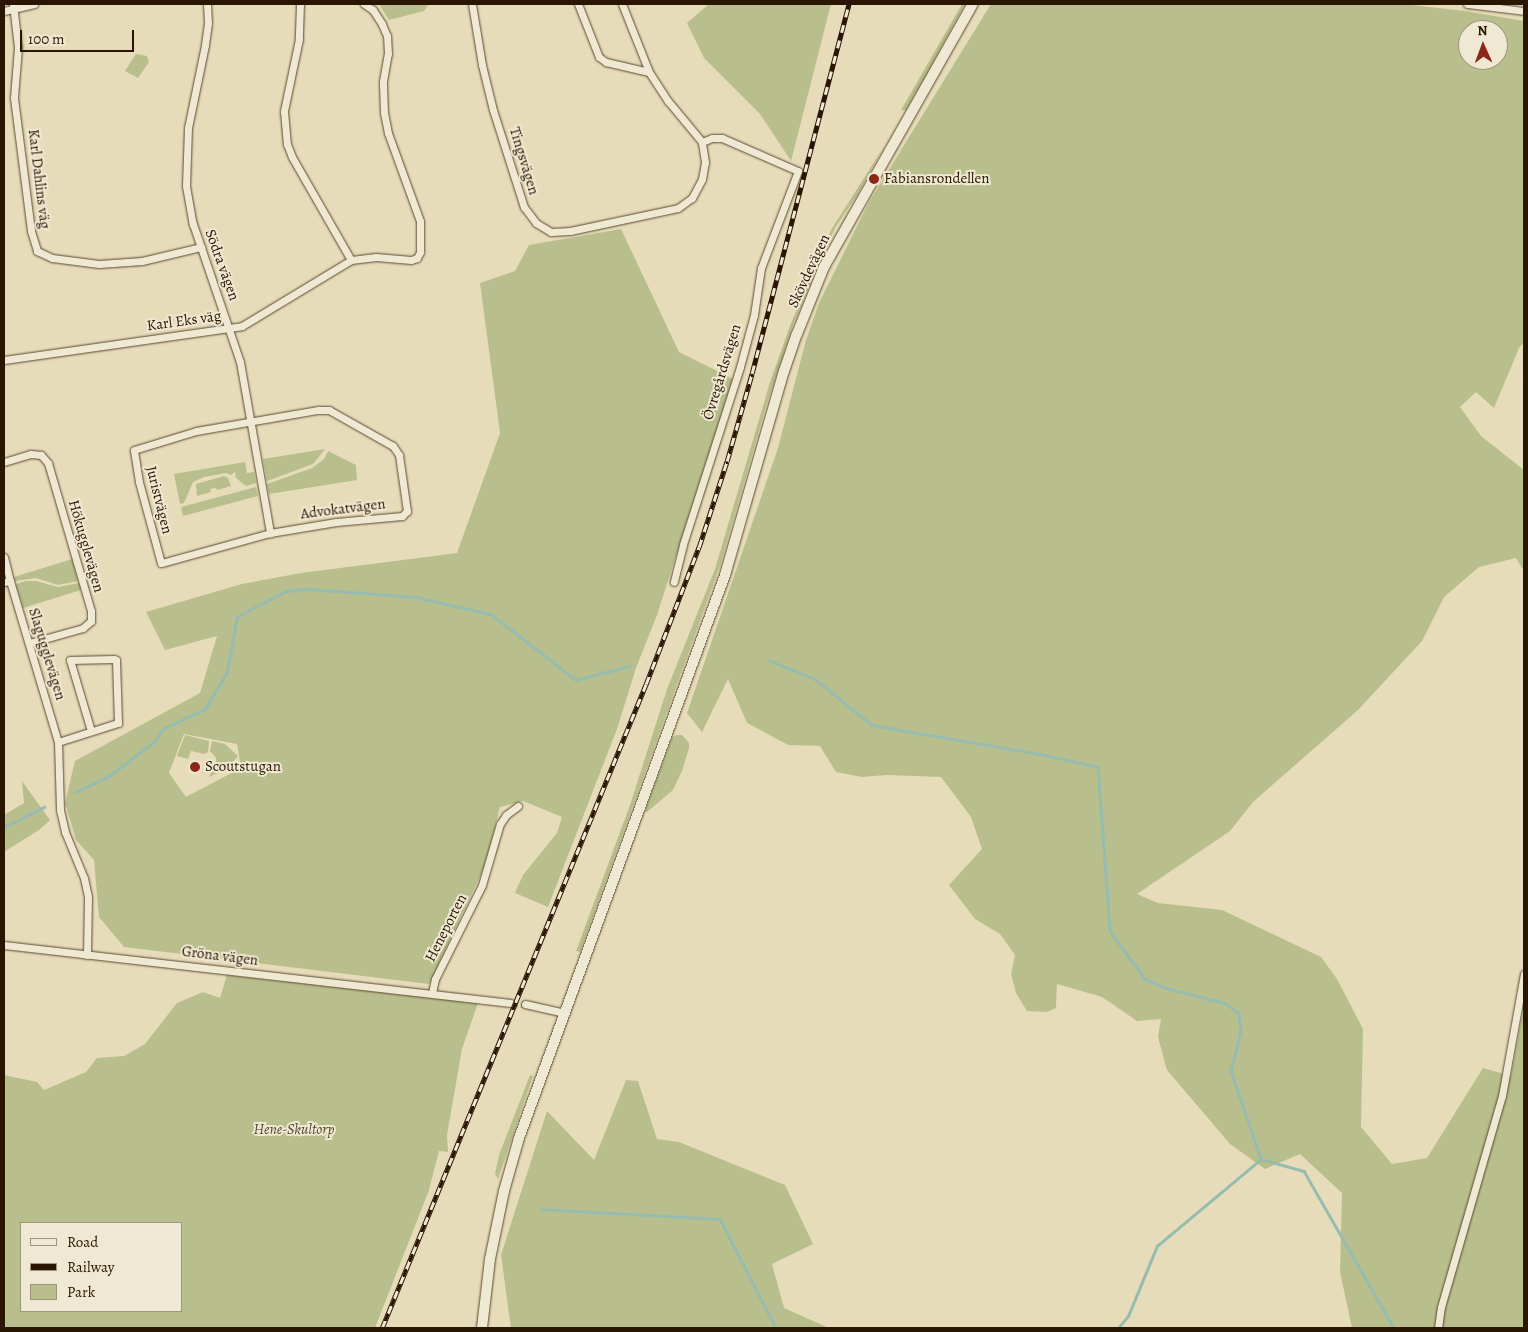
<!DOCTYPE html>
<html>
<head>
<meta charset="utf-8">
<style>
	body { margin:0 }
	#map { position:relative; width:1528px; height:1332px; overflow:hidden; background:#e6dcb9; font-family:Alegreya,serif }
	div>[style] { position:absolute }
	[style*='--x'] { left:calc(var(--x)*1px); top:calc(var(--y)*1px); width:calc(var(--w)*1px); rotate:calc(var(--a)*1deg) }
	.green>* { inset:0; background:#b9bf8c }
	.stream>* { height:2.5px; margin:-1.25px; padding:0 1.25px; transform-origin:1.25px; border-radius:1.25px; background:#96bcaf }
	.street-tunnel>* { height:7px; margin-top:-3.5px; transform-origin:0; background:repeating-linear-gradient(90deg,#c0b494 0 7px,transparent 0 10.5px) }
	.roads { filter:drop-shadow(0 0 1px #59472e) drop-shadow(0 0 1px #59472e) }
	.street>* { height:7px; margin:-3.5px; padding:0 3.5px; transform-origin:3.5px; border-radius:3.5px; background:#efe8d2 }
	.secondary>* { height:10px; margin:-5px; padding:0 5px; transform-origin:5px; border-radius:5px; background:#efe8d2 }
	.rail>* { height:4.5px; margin-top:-2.25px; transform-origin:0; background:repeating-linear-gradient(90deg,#efe8d2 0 8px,#2a1500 0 16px); box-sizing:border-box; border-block:1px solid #2a1500 }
	.dots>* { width:14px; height:14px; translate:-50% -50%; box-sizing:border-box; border:2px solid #efe8d2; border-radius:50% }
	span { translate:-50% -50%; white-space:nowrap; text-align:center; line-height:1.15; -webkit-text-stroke:4px #efe8d2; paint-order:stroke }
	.street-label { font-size:15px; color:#2a1500 }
	.poi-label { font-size:15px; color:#2a1500 }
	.left { translate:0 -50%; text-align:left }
	.park-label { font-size:15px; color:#55482a; font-style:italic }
	.frame { position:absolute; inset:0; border:5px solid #2a1500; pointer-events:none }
	.legend { position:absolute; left:20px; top:1222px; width:162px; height:90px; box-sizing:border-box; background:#efe8d2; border:1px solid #a0947e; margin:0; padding:6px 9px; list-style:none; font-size:15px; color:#2a1500 }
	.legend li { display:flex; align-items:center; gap:10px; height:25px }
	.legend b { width:25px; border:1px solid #a0947e }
	.north { position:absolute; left:1458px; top:20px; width:50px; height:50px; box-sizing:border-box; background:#efe8d2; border:1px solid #a0947e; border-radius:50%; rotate:358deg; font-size:14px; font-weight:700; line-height:20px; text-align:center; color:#2a1500 }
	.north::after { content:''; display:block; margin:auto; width:18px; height:22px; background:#8f2418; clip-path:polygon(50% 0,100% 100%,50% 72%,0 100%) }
	.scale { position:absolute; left:20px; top:30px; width:114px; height:22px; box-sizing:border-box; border:2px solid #2a1500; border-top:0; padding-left:6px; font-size:15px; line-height:18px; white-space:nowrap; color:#2a1500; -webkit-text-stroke:4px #efe8d2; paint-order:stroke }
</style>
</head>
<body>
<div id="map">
	<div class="green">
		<i style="clip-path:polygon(379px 4px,429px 4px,424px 11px,389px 20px)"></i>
		<i style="clip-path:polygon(709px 4px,831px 4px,791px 161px,760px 114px,704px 58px,687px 23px)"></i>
		<i style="clip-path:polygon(962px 4px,965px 4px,935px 59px,906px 110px,901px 110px)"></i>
		<i style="clip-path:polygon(evenodd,991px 4px,1403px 4px,1465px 11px,1524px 21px,1524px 342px,1519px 348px,1494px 408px,1476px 392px,1460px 407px,1481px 436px,1524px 470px,1524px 571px,1516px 558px,1479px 567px,1444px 597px,1422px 641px,1358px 710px,1253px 802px,1230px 831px,1137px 894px,1158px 903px,1222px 910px,1321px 957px,1337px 979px,1363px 1029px,1361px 1127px,1392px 1164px,1427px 1158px,1483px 1068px,1511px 1076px,1524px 1006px,1524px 1328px,1352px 1328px,1340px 1272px,1342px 1193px,1300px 1154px,1265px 1169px,1230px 1144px,1167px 1070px,1158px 1037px,1161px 1019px,1137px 1021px,1102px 997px,1057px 984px,1056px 1008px,1047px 1012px,1027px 1011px,1016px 993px,1011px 974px,1015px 955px,1000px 934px,975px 919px,949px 885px,982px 849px,971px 817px,941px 777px,887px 775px,862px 777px,836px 772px,820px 746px,788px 745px,747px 723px,728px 679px,702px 732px,687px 713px,778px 448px,806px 340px,819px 303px,869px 202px,991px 4px,1468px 30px,1498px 30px,1498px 60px,1468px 60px,1468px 30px)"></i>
		<i style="clip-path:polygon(136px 54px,147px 56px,149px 62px,138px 78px,125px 71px)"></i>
		<i style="clip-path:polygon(883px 148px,857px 195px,835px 228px,794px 322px,767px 403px,720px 566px,580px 952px,576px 951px,630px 805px,667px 689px,715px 569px,770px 382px,791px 323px,831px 230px)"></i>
		<i style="clip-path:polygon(evenodd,621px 229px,679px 352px,733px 379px,657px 615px,636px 668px,617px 729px,548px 907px,515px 893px,523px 875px,557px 833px,562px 817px,523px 801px,500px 807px,485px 866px,429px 984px,124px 947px,99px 917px,94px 860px,76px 840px,65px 803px,75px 761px,200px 693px,217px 636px,165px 650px,146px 612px,242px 584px,301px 573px,457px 553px,500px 433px,480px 283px,515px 271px,529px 245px,621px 229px,184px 734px,237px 744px,241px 768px,186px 797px,169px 773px,184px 734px)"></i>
		<i style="clip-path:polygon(325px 449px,313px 464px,267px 481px,263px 459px)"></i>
		<i style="clip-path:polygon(328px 451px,356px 465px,357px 480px,269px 494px,267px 484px,312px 468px,324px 459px)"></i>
		<i style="clip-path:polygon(245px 462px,247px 473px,254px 472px,256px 483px,246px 486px,236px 478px,235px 472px,231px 475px,226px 473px,204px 477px,193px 482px,184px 503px,180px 504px,174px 474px)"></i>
		<i style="clip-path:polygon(224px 476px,228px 478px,231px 486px,217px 490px,216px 488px,210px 489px,211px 492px,197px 496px,196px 484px)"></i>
		<i style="clip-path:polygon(256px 487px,258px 496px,183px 516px,181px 507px)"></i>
		<i style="clip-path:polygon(72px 559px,78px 581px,58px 585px,36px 578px,15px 581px,14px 577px)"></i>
		<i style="clip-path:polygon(26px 581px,36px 581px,58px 587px,79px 583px,81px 590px,23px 608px,16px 584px)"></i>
		<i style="clip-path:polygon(185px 735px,209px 741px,208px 752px,204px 754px,191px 751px,188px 759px,177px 756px)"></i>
		<i style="clip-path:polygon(676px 735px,682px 735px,689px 743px,689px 748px,682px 771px,673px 790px,647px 812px,645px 811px,672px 738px)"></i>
		<i style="clip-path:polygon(212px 741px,225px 744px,238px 756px,228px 768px,209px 777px,216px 762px,216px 758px,210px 751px)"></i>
		<i style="clip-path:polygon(22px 781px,50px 820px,39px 830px,4px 852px,4px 815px,24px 803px)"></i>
		<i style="clip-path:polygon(evenodd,227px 975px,478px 1003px,462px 1049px,447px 1135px,448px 1152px,439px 1151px,429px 1190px,375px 1328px,4px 1328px,4px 1075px,37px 1082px,44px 1090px,86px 1072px,97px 1058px,124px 1056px,145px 1044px,177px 1003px,203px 992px,220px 998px,227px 975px,21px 1223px,181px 1223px,181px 1311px,21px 1311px,21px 1223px)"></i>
		<i style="clip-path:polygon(530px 1075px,533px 1076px,498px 1179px,495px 1174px,499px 1155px)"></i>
		<i style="clip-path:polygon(626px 1080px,638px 1081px,657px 1139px,679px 1142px,785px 1185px,813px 1244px,772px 1264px,784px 1308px,829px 1328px,511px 1328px,501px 1255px,547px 1111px,594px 1160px)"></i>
	</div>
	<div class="stream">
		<i style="--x:768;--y:660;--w:51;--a:22"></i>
		<i style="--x:815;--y:679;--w:73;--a:38.9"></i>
		<i style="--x:872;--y:725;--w:176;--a:9.8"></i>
		<i style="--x:1045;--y:755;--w:54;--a:12.8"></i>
		<i style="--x:1098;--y:767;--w:164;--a:85.8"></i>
		<i style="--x:1110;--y:931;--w:59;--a:53.9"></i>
		<i style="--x:1145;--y:979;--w:23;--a:23"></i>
		<i style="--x:1166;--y:988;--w:61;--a:14.3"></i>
		<i style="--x:1225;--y:1003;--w:17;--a:36"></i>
		<i style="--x:1239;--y:1013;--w:19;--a:84"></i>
		<i style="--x:1241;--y:1032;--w:40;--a:104.4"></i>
		<i style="--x:1231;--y:1071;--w:93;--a:71.2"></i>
		<i style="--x:76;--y:792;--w:37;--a:-26"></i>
		<i style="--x:109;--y:776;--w:58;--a:-37.3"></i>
		<i style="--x:155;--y:741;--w:14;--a:-56"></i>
		<i style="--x:163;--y:729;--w:47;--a:-25.5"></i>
		<i style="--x:205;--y:709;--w:43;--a:-59.3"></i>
		<i style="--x:227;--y:672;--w:56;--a:-79.7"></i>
		<i style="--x:237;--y:617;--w:55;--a:-28"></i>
		<i style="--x:286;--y:591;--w:24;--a:-5"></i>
		<i style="--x:310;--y:589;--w:106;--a:4.3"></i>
		<i style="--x:416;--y:597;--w:77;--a:12.8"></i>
		<i style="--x:491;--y:614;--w:108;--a:37.8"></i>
		<i style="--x:576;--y:680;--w:55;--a:-14.8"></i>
		<i style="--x:4;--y:827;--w:45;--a:-26.6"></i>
		<i style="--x:1261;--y:1159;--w:45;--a:15.6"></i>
		<i style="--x:1304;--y:1171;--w:181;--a:60.2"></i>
		<i style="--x:541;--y:1209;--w:179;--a:3.2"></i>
		<i style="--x:720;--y:1219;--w:123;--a:62.8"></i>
		<i style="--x:1118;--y:1328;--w:16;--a:-50"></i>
		<i style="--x:1128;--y:1316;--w:76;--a:-67.5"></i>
		<i style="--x:1157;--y:1246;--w:136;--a:-39.9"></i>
	</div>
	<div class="street-tunnel">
		<i style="--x:511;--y:1003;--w:14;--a:4"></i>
	</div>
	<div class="roads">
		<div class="street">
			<i style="--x:13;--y:4;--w:43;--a:83.4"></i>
			<i style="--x:18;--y:47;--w:51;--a:94.5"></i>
			<i style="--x:14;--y:98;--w:134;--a:82.7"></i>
			<i style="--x:31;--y:231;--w:21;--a:73"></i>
			<i style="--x:37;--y:251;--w:17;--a:25"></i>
			<i style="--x:52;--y:258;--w:47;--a:7.3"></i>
			<i style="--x:99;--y:264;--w:43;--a:-4"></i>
			<i style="--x:142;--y:261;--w:61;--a:-13.3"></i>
			<i style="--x:207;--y:4;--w:19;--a:87"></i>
			<i style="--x:208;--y:23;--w:22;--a:98"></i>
			<i style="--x:205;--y:45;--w:85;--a:101.6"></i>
			<i style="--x:188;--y:128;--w:58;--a:92"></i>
			<i style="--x:186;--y:186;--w:39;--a:80"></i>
			<i style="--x:193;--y:224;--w:146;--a:71.2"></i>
			<i style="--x:240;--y:362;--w:174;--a:80"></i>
			<i style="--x:300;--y:4;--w:35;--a:92"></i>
			<i style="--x:299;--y:39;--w:74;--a:101.8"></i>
			<i style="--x:284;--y:111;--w:33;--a:85"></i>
			<i style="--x:287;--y:144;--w:14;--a:69"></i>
			<i style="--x:292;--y:157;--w:119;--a:60.2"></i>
			<i style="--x:351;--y:260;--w:25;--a:-7"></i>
			<i style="--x:376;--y:257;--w:35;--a:5"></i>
			<i style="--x:411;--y:260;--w:6;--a:-18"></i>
			<i style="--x:417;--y:258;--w:7;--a:-63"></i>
			<i style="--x:420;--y:252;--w:31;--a:-90"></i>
			<i style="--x:420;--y:221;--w:94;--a:-110"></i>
			<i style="--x:388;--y:133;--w:20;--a:-101"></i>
			<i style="--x:384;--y:113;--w:32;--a:-92"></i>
			<i style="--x:383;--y:81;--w:27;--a:-80"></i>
			<i style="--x:388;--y:54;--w:18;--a:-93"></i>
			<i style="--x:387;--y:36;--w:13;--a:-113"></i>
			<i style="--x:382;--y:24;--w:17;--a:-123"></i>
			<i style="--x:373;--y:10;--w:11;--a:-146"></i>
			<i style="--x:472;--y:4;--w:62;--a:80.7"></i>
			<i style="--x:482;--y:65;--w:46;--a:76.3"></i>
			<i style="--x:493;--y:110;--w:102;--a:72.3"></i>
			<i style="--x:524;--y:207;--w:20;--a:53"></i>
			<i style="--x:536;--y:223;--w:17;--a:31"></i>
			<i style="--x:551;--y:232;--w:19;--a:-3"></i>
			<i style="--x:570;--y:231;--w:110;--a:-12"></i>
			<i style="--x:678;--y:208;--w:17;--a:-36"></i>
			<i style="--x:692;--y:198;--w:21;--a:-62"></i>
			<i style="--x:702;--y:179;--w:17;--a:-80"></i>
			<i style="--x:705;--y:162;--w:20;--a:-99"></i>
			<i style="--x:578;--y:4;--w:57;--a:68.4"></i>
			<i style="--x:599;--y:57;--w:9;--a:36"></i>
			<i style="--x:606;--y:62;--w:44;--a:13.1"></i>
			<i style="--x:622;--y:4;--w:73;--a:68.3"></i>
			<i style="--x:649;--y:72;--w:35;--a:57"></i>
			<i style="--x:668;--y:101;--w:53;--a:50.3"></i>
			<i style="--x:702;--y:142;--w:11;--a:-22"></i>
			<i style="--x:712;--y:138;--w:10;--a:0"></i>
			<i style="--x:722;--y:138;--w:83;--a:23.5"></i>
			<i style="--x:798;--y:171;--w:104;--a:110.9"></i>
			<i style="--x:761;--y:268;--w:48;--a:98.5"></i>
			<i style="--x:754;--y:315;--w:54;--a:105.1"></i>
			<i style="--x:740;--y:367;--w:187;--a:107.8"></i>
			<i style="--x:683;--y:545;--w:38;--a:104"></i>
			<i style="--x:1467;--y:4;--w:57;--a:7"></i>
			<i style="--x:4;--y:11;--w:31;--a:-13"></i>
			<i style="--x:4;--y:360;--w:240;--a:-8.1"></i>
			<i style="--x:242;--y:326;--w:127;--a:-31.2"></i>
			<i style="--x:318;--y:410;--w:11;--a:0"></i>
			<i style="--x:329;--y:410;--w:73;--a:29.4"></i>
			<i style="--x:393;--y:446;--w:11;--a:56"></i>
			<i style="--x:399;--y:455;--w:57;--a:81.9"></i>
			<i style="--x:407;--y:511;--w:7;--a:135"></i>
			<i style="--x:402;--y:516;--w:66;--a:174.8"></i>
			<i style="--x:336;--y:522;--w:67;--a:170.5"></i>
			<i style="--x:270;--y:533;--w:113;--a:164.6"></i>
			<i style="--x:161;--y:563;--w:84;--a:-105.2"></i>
			<i style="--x:139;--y:482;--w:32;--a:-99"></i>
			<i style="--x:134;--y:450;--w:65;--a:-17"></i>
			<i style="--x:196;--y:431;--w:124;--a:-9.8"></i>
			<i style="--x:4;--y:462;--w:28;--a:-17"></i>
			<i style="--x:31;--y:454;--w:10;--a:6"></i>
			<i style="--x:41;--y:455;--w:11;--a:49"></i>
			<i style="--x:48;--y:463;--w:154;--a:73.8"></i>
			<i style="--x:91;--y:611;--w:10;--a:90"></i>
			<i style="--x:91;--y:621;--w:11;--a:139"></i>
			<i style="--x:83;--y:628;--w:55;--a:164.2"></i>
			<i style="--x:4;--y:557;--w:25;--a:76"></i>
			<i style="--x:4;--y:582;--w:6;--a:-9"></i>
			<i style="--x:10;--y:581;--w:168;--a:73.4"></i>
			<i style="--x:58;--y:742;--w:68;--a:88.3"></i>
			<i style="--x:60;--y:810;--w:23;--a:77"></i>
			<i style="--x:65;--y:832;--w:50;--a:67.6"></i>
			<i style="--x:84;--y:878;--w:19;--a:78"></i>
			<i style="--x:88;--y:897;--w:58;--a:91"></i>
			<i style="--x:58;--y:742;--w:63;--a:-17.6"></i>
			<i style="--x:118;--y:723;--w:63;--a:-91.8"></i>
			<i style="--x:116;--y:660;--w:2;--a:-153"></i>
			<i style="--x:114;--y:659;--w:44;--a:178.7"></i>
			<i style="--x:70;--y:660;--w:74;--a:73.5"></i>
			<i style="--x:4;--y:945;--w:510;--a:6.53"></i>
			<i style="--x:432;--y:993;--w:14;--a:-78"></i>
			<i style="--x:435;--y:979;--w:105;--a:-63.4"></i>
			<i style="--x:482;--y:885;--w:64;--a:-73.6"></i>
			<i style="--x:500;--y:824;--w:11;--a:-56"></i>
			<i style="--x:506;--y:815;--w:15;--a:-37"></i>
			<i style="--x:525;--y:1004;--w:41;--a:12.7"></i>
			<i style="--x:1438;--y:1328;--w:21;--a:-82"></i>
			<i style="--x:1441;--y:1307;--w:220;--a:-73.9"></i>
			<i style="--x:1502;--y:1096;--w:124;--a:-79.8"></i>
		</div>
		<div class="secondary">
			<i style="--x:482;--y:1328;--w:69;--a:-83.4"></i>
			<i style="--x:490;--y:1259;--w:69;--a:-78.4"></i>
			<i style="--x:504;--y:1191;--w:55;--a:-74.2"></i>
			<i style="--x:519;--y:1138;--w:600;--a:-69.9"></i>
			<i style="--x:725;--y:575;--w:212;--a:-73.9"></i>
			<i style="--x:784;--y:371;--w:39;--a:-71"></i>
			<i style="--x:797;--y:334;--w:72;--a:-68.1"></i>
			<i style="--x:824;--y:267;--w:302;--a:-60.5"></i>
		</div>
	</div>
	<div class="rail">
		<i style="--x:382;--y:1328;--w:696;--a:-67.71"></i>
		<i style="--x:646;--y:684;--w:147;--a:-68.9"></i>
		<i style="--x:699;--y:547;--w:90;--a:-72"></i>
		<i style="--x:727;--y:461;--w:91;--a:-74.1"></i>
		<i style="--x:752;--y:373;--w:382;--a:-75.3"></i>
	</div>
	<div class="dots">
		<i style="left:874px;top:179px;background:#8f2418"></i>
		<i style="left:195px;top:767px;background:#8f2418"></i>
	</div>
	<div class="street-label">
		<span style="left:524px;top:161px;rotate:73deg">Tingsvägen</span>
		<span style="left:39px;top:179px;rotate:83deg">Karl Dahlins väg</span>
		<span style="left:222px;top:265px;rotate:70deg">Södra vägen</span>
		<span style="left:809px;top:271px;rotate:-65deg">Skövdevägen</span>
		<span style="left:184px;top:321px;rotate:-8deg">Karl Eks väg</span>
		<span style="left:722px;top:372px;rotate:-73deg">Övregårdsvägen</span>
		<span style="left:159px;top:500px;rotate:76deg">Juristvägen</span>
		<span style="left:343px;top:509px;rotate:-7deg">Advokatvägen</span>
		<span style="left:86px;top:546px;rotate:74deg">Hökugglevägen</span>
		<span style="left:47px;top:654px;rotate:73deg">Slagugglevägen</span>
		<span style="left:446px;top:928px;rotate:-63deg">Heneporten</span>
		<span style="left:220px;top:956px;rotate:7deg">Gröna vägen</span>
	</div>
	<div class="poi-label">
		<span class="left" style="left:884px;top:179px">Fabiansrondellen</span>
		<span class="left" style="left:205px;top:767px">Scoutstugan</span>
	</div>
	<div class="park-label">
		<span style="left:294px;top:1130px">Hene-Skultorp</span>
	</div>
	<div class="frame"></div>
	<ul class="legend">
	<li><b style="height:6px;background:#efe8d2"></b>Road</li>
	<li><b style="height:6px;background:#2a1500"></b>Railway</li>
	<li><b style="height:14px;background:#b9bf8c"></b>Park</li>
	</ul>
	<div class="north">N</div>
	<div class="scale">100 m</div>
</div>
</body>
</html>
